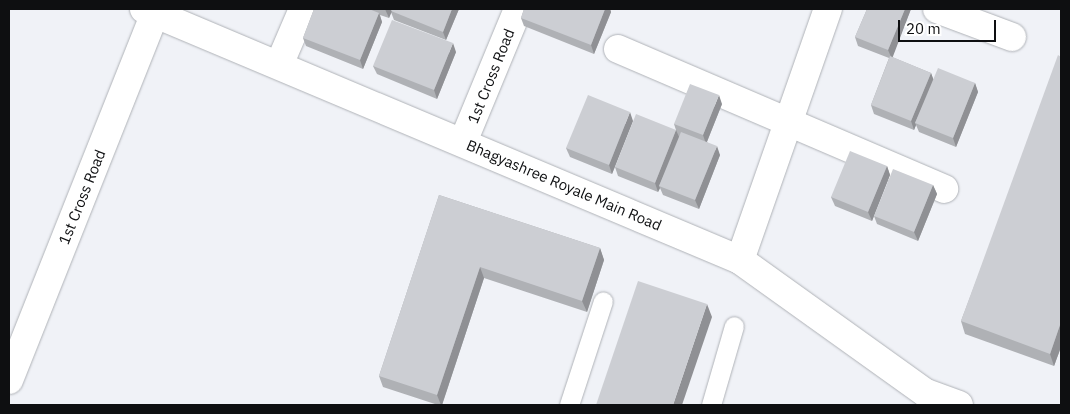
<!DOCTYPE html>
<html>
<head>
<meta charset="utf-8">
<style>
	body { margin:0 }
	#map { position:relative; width:1070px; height:414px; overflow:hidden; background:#f0f2f7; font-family:"IBM Plex Sans",sans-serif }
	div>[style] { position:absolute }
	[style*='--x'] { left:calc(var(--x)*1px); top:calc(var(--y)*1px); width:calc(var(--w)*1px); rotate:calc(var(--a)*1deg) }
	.roads { filter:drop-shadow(0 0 1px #afb2b7) drop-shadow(0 0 1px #afb2b7) }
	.lane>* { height:19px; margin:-9.5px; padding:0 9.5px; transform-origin:9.5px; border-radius:9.5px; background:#fff }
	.street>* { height:28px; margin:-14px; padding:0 14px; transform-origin:14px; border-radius:14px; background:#fff }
	.wall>* { inset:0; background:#afb1b5 }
	.shaded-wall>* { inset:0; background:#8f9094 }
	.building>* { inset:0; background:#ccced3 }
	span { translate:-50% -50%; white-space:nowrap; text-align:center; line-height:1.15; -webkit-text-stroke:5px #fff; paint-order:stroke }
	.street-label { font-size:15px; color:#0e0f11 }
	.frame { position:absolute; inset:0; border:10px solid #0e0f11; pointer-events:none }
	.scale { position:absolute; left:898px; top:20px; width:98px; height:22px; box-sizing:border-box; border:2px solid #0e0f11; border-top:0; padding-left:6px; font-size:15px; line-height:18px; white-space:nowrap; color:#0e0f11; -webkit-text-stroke:4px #fff; paint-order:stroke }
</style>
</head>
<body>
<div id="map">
	<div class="roads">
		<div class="lane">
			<i style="--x:569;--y:405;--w:109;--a:-71.9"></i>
			<i style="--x:711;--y:405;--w:82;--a:-73.8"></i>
		</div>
		<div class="street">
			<i style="--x:144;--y:9;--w:647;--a:22.84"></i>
			<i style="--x:740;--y:260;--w:229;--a:35.6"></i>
			<i style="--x:926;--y:393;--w:35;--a:20"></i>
			<i style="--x:937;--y:9;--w:80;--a:20.5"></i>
			<i style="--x:618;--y:49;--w:355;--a:23.2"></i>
			<i style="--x:279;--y:65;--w:61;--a:-66.8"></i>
			<i style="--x:463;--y:142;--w:144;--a:-67.5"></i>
			<i style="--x:740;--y:260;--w:266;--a:-70.7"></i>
			<i style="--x:9;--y:380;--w:395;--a:-68.3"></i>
		</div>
	</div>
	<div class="wall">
		<i style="clip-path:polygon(314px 9px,459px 9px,446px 40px,394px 20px,391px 12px,389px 18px,380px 15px,382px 22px,363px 69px,306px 46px,303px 38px)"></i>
		<i style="clip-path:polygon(524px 9px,610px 9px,611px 12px,594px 54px,524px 26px,521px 18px)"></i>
		<i style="clip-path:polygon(867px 9px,911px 9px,892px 57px,931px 73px,933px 79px,975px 83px,978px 92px,956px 147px,919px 132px,916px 125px,914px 130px,874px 114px,871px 105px,889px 58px,858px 46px,855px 37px)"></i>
		<i style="clip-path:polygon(456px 52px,437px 99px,377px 74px,373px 66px)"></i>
		<i style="clip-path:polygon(1061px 57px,1061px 347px,1054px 366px,965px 334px,961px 321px)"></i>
		<i style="clip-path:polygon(722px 104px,707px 142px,720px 155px,699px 209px,663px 195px,660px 188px,658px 192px,618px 176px,615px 167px,676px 130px,674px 124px)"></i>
		<i style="clip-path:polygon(633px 121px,612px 174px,570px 157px,566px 148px)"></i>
		<i style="clip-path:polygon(887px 166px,890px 175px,872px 221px,835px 206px,831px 197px)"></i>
		<i style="clip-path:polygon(933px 185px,937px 194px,918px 241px,877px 224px,874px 216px)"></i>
		<i style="clip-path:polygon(439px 195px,600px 248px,604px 260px,587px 312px,484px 278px,442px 405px,438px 405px,383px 387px,379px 376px)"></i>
	</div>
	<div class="shaded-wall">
		<i style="clip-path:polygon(385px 9px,393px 9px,389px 18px)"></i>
		<i style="clip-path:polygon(452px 9px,459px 9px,446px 40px,443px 32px)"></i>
		<i style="clip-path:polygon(605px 9px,610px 9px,611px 12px,594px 54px,591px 45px)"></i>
		<i style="clip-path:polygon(905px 9px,911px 9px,892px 59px,888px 50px)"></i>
		<i style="clip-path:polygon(379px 13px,382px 22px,363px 69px,360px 60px)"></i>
		<i style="clip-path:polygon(453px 43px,456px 52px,437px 99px,434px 90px)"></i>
		<i style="clip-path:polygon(931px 73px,934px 81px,915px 123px,916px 125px,914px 130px,911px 121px)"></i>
		<i style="clip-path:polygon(975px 83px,978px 92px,956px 147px,953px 138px)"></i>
		<i style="clip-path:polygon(719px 95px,722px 104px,706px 144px,703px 135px)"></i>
		<i style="clip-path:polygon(630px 112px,633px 121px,612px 174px,609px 165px)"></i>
		<i style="clip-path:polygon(676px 130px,680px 139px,659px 186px,660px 188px,658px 192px,655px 183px)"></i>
		<i style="clip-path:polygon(717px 146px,720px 155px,699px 209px,695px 200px)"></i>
		<i style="clip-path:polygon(887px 166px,890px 175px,872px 221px,868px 212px)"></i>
		<i style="clip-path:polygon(933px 185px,937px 194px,918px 241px,914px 232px)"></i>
		<i style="clip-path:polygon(600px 248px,604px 260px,587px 312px,582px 301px)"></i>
		<i style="clip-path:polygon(480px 267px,484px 278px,442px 405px,441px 405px,437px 395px)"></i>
		<i style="clip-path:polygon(707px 304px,712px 317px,682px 405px,673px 405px)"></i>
		<i style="clip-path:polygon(1061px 322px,1061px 347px,1054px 366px,1050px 354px)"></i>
	</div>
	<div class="building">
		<i style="clip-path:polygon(314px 9px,369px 9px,379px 13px,360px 60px,303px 38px)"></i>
		<i style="clip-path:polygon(392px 9px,452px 9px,443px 32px,391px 11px)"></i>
		<i style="clip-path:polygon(524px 9px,605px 9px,591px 45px,521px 18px)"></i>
		<i style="clip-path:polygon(867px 9px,905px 9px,888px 50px,855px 37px)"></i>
		<i style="clip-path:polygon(392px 20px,453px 43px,434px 90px,373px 66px)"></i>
		<i style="clip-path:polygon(1058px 55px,1061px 57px,1061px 322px,1050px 354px,961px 321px)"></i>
		<i style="clip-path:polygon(890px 56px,931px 73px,911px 121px,871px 105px)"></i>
		<i style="clip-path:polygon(938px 68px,975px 83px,953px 138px,915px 123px)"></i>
		<i style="clip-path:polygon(690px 84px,719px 95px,703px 135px,674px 124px)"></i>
		<i style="clip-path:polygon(588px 95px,630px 112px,609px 165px,566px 148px)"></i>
		<i style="clip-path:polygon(636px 114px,676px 130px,655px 183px,615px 167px)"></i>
		<i style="clip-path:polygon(681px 132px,717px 146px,695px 200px,659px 186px)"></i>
		<i style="clip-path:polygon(850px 151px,887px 166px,868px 212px,831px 197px)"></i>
		<i style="clip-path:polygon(893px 169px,933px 185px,914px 232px,874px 216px)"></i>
		<i style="clip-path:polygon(439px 195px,600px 248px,582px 301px,480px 267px,437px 395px,379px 376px)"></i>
		<i style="clip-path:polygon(638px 281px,707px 304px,673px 405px,596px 405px)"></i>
	</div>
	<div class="street-label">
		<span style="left:491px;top:76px;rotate:-68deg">1st Cross Road</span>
		<span style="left:564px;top:185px;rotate:23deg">Bhagyashree Royale Main Road</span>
		<span style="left:82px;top:197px;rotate:-68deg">1st Cross Road</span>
	</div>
	<div class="frame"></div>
	<div class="scale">20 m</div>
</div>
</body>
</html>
